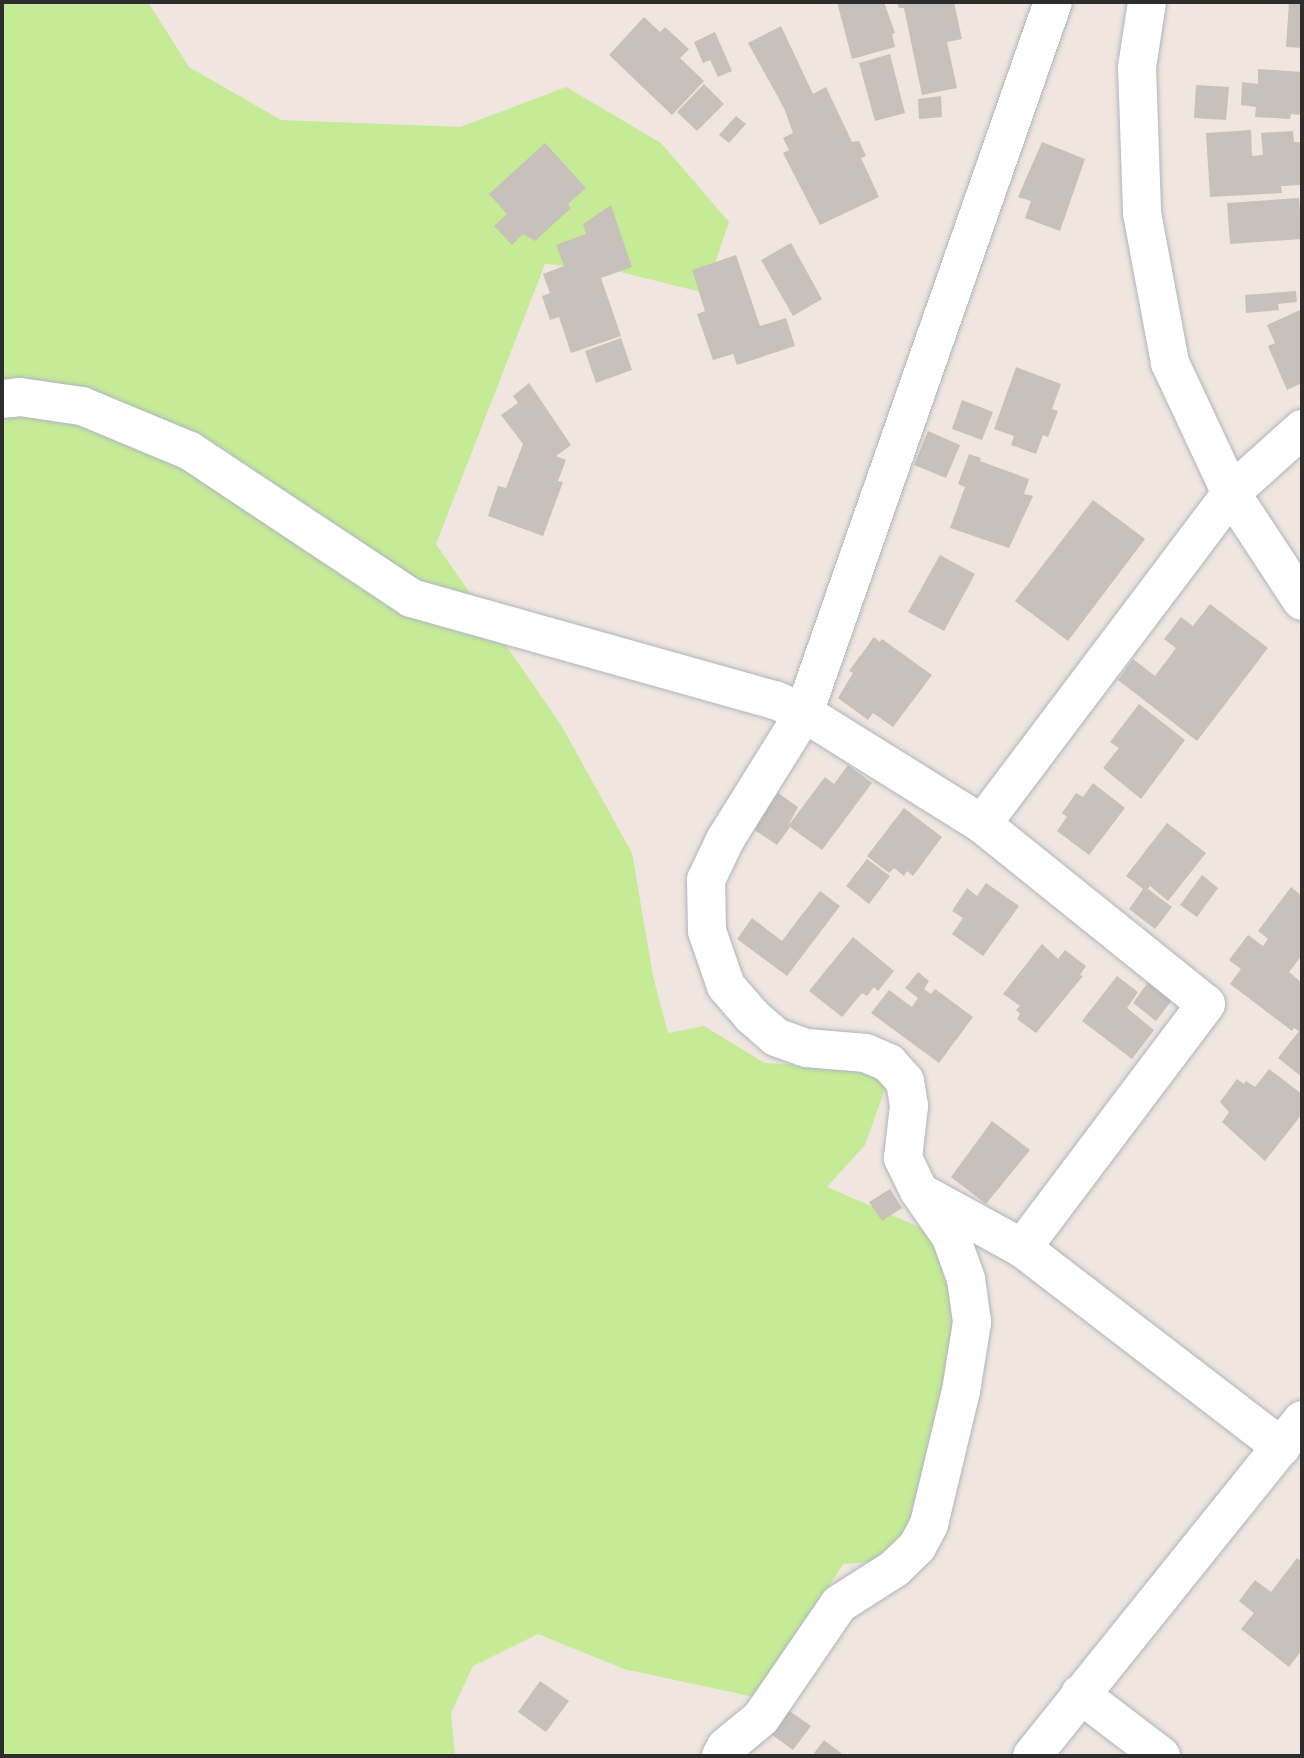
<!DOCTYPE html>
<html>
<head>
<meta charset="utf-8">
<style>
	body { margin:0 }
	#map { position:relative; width:1304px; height:1758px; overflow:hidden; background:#f0e5df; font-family:Helvetica,sans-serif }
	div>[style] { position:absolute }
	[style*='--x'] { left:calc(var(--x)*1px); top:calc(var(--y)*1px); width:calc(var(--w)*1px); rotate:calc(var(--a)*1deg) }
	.green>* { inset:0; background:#c5eb97 }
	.building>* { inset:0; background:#c8c0ba }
	.roads { filter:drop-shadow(0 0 2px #afb5be) drop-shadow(0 0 2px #afb5be) }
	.minor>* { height:38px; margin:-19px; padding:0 19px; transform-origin:19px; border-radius:19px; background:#fff }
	span { translate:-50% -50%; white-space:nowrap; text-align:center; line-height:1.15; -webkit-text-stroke:7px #fff; paint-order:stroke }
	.frame { position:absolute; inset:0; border:4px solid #2d2d2d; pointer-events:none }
</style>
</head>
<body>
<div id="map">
	<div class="green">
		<i style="clip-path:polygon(2px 2px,148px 2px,189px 67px,281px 120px,460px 127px,566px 87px,661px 143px,729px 222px,705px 293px,613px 270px,545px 264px,436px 544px,561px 725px,632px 853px,653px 976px,668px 1033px,704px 1026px,765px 1063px,859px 1068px,886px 1086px,865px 1145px,827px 1187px,926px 1230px,953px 1290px,956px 1361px,920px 1506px,885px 1561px,843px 1564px,759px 1698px,624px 1669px,538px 1634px,473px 1666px,451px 1713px,455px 1756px,2px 1756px)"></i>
	</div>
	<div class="building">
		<i style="clip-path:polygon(837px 2px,884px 2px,895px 33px,892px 34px,895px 47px,852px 59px)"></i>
		<i style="clip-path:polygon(897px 2px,954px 2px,962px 39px,947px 42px,957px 88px,922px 95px,904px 8px,899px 8px)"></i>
		<i style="clip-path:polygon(1289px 2px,1302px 2px,1302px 48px,1286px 47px)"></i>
		<i style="clip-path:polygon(644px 17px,660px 32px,665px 27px,689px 49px,680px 58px,704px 81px,672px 115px,609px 55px)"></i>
		<i style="clip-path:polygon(781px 26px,813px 94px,826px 87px,852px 142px,859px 141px,866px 156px,861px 158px,879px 197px,820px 225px,783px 153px,789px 150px,783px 138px,793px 133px,784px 108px,748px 43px)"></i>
		<i style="clip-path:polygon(715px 32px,732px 71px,718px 77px,710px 60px,703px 63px,694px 42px)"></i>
		<i style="clip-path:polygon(890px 54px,905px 113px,875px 121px,859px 63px)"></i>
		<i style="clip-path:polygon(1258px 69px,1302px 72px,1302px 115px,1291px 114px,1290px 119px,1255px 117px,1256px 107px,1241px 105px,1242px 82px,1258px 84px)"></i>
		<i style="clip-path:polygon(704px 84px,724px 104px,697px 131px,677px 112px)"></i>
		<i style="clip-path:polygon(1196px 85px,1229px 87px,1226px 120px,1194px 118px)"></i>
		<i style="clip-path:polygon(941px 96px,942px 117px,919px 119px,918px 99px)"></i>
		<i style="clip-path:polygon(736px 116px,746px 124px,729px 143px,719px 135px)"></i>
		<i style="clip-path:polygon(1251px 130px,1252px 156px,1263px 155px,1261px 133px,1293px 131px,1294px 142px,1302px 142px,1302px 185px,1281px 186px,1282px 193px,1210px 197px,1206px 133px)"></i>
		<i style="clip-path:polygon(1042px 142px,1085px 159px,1060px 231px,1025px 218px,1031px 201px,1018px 197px)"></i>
		<i style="clip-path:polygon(545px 143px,586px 188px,568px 204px,571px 208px,535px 241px,523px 234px,512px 245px,494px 226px,507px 214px,489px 194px)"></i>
		<i style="clip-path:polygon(1299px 198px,1302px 239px,1230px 244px,1227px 203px)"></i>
		<i style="clip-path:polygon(611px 205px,632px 267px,601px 278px,621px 336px,571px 353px,559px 317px,550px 320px,542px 296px,550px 293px,543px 274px,564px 266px,556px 245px,586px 234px,583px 224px)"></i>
		<i style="clip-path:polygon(791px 243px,822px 299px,793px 316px,761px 260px)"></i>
		<i style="clip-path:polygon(736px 255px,760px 326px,786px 318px,795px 346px,737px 365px,733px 354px,713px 360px,697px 314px,705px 311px,692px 270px)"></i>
		<i style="clip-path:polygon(1296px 291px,1297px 302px,1278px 304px,1279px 310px,1246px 313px,1245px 295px)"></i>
		<i style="clip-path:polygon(1302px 309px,1302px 383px,1287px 390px,1268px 346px,1275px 343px,1267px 325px)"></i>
		<i style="clip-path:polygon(621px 338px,632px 370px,596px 383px,585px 351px)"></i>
		<i style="clip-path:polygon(1016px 367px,1061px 384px,1052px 409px,1058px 411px,1048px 437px,1043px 435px,1036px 454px,1011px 445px,1014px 436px,994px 429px)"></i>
		<i style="clip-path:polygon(529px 383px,571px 445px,556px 456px,566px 460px,558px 481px,563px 482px,543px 536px,488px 516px,498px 486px,506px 488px,523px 444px,501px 415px,518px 403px,513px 396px)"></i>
		<i style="clip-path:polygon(962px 400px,993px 412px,982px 440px,952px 429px)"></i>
		<i style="clip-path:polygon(928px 431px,960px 445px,946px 478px,914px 465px)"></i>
		<i style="clip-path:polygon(969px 454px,981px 458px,980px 461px,1029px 479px,1024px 494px,1033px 496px,1009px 548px,950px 528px,965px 487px,958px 484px)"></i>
		<i style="clip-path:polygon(1093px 500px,1145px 539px,1068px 641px,1015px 601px)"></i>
		<i style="clip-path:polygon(940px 555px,975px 574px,944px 631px,908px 612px)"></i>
		<i style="clip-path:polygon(1210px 604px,1268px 648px,1197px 741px,1118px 680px,1133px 659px,1155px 676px,1176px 648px,1164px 639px,1181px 617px,1193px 626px)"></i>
		<i style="clip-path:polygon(874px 637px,880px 642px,882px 639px,932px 675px,893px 727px,873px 713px,868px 720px,838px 698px,853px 673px,849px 671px)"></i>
		<i style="clip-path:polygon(1139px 704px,1185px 740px,1141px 799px,1103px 768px,1119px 748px,1110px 742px)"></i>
		<i style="clip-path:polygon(848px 765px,872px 783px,822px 850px,790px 827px,777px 845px,753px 829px,778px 793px,798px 807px,788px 826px,825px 777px,834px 784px)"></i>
		<i style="clip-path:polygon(1093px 783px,1125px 808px,1089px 855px,1057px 831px,1067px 817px,1062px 813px,1076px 793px,1083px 797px)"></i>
		<i style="clip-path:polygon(904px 808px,942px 837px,913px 876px,907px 871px,904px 876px,894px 868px,889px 873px,867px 856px)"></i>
		<i style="clip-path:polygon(1167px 823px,1206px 853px,1168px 901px,1150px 886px,1148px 889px,1172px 907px,1155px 929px,1129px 909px,1143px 889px,1126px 876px)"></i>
		<i style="clip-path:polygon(867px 859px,890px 876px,869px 904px,846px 886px)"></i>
		<i style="clip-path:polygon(1202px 875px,1218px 888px,1197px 917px,1180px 905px)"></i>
		<i style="clip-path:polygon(986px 883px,1019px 906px,983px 956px,952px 934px,963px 918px,952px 911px,967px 888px,977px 896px)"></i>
		<i style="clip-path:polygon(1291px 887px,1302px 896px,1302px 955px,1289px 972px,1302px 983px,1302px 1077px,1278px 1058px,1299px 1031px,1294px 1028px,1292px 1031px,1230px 984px,1241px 969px,1229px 960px,1248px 935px,1263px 946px,1268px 939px,1258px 931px)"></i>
		<i style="clip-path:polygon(820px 891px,840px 906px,787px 976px,737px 939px,752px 918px,782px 941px)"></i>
		<i style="clip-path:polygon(853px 937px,894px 971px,878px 991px,874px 987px,867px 996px,862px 993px,842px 1017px,809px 991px)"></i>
		<i style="clip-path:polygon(1042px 944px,1058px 959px,1065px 950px,1086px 966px,1080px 975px,1083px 976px,1036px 1033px,1017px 1019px,1020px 1014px,1016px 1010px,1020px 1006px,1003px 994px)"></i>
		<i style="clip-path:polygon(918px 972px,929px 981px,924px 989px,931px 994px,935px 989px,973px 1017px,939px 1063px,871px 1013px,889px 990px,912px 1007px,918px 998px,905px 988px)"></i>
		<i style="clip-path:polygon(1117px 976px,1138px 992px,1127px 1008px,1154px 1030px,1132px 1059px,1082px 1021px)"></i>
		<i style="clip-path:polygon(1149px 981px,1173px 999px,1156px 1021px,1133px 1003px)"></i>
		<i style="clip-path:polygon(1269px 1069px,1302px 1094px,1302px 1114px,1265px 1161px,1222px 1122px,1229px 1112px,1220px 1102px,1237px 1079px,1244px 1084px,1246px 1081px,1255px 1087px)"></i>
		<i style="clip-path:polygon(992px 1121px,1030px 1150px,986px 1204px,951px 1177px)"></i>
		<i style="clip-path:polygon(890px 1189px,902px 1208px,882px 1221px,869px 1202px)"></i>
		<i style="clip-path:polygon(1297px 1558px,1302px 1562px,1302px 1650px,1289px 1667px,1241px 1629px,1254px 1613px,1239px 1601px,1255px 1580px,1271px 1592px)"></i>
		<i style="clip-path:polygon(540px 1681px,569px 1701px,546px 1732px,518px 1712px)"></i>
		<i style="clip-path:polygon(788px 1710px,811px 1726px,793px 1750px,771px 1734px)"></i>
		<i style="clip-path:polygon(824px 1740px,845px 1756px,812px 1756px)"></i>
	</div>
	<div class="roads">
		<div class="minor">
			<i style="--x:1147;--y:2;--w:66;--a:98.7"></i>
			<i style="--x:1137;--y:67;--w:146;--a:88"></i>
			<i style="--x:1142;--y:213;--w:153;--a:79.4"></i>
			<i style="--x:1170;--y:363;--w:144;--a:64.9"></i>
			<i style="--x:1231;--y:493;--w:129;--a:56.7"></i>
			<i style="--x:2;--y:399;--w:18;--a:-6"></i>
			<i style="--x:20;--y:397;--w:63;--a:8.3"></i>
			<i style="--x:82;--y:406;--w:117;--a:22.6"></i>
			<i style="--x:190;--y:451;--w:265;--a:33.6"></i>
			<i style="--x:411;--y:598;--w:378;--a:15.7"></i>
			<i style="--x:775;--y:700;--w:32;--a:24"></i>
			<i style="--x:804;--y:713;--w:210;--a:31.9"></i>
			<i style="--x:982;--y:824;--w:287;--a:38.8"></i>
			<i style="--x:1206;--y:1004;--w:306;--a:127"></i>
			<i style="--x:982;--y:824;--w:414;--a:-53"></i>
			<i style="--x:1231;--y:493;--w:96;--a:-42"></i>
			<i style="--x:927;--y:1196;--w:108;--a:28.7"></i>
			<i style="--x:1022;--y:1248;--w:327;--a:37.5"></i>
			<i style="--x:1080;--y:1694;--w:102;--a:37.4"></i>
			<i style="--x:721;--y:1756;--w:10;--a:-61"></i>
			<i style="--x:726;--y:1747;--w:45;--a:-39.6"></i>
			<i style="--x:761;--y:1718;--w:138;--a:-55.6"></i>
			<i style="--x:839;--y:1604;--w:65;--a:-32.5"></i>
			<i style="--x:894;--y:1569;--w:32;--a:-44"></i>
			<i style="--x:917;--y:1547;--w:26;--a:-62"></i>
			<i style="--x:929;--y:1524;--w:137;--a:-76.5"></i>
			<i style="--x:961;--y:1391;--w:70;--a:-80.9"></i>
			<i style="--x:972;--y:1322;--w:43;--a:-97.9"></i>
			<i style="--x:966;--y:1279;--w:45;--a:-109.7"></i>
			<i style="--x:951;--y:1237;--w:56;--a:-124.8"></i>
			<i style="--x:919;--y:1191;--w:37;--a:-116"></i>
			<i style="--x:903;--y:1158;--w:52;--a:-83.4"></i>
			<i style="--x:909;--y:1106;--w:25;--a:-99"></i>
			<i style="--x:905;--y:1081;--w:24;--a:-132"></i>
			<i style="--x:889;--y:1063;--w:25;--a:-157"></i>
			<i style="--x:866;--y:1053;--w:60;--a:-175.2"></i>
			<i style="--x:806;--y:1048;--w:32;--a:-160"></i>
			<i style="--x:776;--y:1037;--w:32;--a:-139"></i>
			<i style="--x:752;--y:1016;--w:40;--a:-131"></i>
			<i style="--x:726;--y:986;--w:58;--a:-109.1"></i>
			<i style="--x:707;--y:931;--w:51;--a:-91.1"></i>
			<i style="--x:706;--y:880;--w:44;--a:-64.6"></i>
			<i style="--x:725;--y:840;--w:150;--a:-58.1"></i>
			<i style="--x:804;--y:713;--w:753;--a:-70.7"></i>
			<i style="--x:1032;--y:1756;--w:431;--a:-51.2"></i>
		</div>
	</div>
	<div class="frame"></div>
</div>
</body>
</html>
